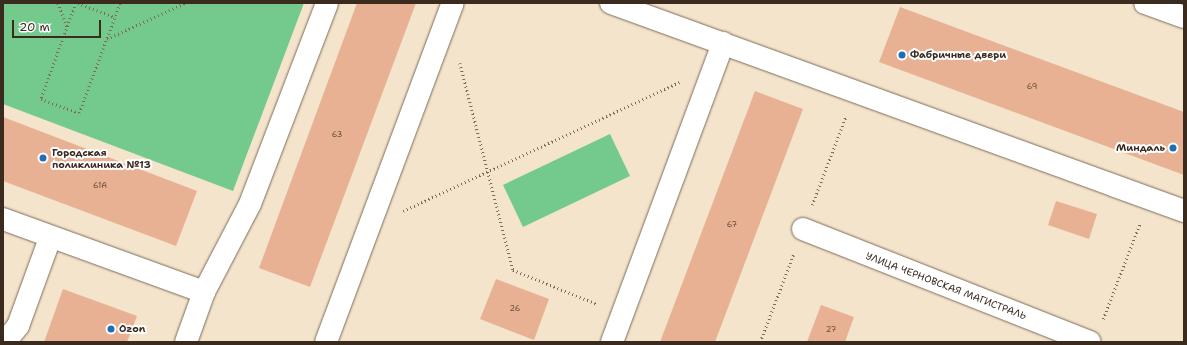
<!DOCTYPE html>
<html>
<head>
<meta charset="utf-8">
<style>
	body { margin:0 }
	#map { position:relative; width:1187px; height:345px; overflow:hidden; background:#f4e4cb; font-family:"Shantell Sans",sans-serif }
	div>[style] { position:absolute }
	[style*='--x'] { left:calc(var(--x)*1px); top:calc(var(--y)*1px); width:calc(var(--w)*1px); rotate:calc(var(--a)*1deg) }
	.green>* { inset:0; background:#74c98c }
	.building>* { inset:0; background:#e9b193 }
	.path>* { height:2.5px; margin-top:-1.25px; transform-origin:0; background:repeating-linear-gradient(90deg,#7c6b5b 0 1px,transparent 0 4px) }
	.roads { filter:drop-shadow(0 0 1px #7c6b5b) drop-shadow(0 0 1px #7c6b5b) }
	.minor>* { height:22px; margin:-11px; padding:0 11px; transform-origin:11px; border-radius:11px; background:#fff }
	.major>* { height:22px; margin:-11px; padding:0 11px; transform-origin:11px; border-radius:11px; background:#fff }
	.dots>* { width:11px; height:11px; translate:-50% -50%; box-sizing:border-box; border:2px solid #fff; border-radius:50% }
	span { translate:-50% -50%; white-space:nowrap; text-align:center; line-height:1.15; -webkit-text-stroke:4px #fff; paint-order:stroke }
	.number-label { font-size:8px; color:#664c3b }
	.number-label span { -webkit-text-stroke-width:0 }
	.poi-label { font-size:10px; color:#3b2a1e; font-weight:700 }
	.left { translate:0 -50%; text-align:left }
	.right { translate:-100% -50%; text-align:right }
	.street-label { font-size:10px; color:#3b2a1e }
	.frame { position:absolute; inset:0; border:4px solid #3b2a1e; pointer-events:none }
	.scale { position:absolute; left:12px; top:20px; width:89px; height:18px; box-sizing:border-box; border:2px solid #3b2a1e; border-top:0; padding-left:5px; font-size:12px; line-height:14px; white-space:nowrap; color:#3b2a1e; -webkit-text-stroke:3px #fff; paint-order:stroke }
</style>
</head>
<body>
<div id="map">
	<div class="green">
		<i style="clip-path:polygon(3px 3px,304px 3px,233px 191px,3px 104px)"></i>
		<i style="clip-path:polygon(610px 134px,630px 176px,523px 227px,503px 185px)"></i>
	</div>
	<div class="building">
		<i style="clip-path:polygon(357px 3px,416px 3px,310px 287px,259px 268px)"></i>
		<i style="clip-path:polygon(900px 7px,1184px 112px,1184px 175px,879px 62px)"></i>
		<i style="clip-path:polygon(755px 91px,803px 109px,715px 342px,660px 342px)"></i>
		<i style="clip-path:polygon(3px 117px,197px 191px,176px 246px,3px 181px)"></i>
		<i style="clip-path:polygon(1056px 201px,1097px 214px,1089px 239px,1048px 225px)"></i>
		<i style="clip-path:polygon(496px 279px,549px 299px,534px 340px,480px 319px)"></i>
		<i style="clip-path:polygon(63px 289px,137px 316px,127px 342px,44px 342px)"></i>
		<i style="clip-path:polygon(821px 305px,854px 317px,845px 342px,807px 342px)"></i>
	</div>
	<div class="path">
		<i style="--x:58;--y:3;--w:26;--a:69"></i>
		<i style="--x:76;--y:3;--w:102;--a:110"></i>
		<i style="--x:41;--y:99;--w:40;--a:20.2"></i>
		<i style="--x:79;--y:113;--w:117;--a:-69.6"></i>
		<i style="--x:78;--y:3;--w:40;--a:21"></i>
		<i style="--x:107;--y:39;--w:86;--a:-24.8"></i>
		<i style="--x:460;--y:63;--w:214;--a:75.6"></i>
		<i style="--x:513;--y:270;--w:91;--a:22"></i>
		<i style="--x:812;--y:205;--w:95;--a:-69.1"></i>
		<i style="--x:403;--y:211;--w:306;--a:-25"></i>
		<i style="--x:1103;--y:319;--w:103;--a:-68.9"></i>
		<i style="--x:760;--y:342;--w:95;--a:-69.1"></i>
	</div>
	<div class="roads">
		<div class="minor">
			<i style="--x:611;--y:3;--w:610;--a:19.95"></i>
			<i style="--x:3;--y:219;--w:214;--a:20"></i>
			<i style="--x:204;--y:292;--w:99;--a:-62.4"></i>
			<i style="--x:250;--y:204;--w:215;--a:-69"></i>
			<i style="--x:803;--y:229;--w:308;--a:21.5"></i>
			<i style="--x:5;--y:342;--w:21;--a:-51"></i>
			<i style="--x:18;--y:326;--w:94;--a:-70"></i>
			<i style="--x:186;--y:342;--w:53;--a:-70.2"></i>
			<i style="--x:326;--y:342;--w:362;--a:-69.5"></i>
			<i style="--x:612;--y:342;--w:319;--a:-69.6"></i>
		</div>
		<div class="major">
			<i style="--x:1145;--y:3;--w:41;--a:19.7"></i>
		</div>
	</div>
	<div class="dots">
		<i style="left:902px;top:55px;background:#1f6fb2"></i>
		<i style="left:1173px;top:148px;background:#1f6fb2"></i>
		<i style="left:43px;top:158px;background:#1f6fb2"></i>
		<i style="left:111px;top:329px;background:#1f6fb2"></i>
	</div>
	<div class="number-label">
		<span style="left:1032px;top:87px">69</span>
		<span style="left:337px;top:135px">63</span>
		<span style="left:100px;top:186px">61А</span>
		<span style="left:732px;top:225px">67</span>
		<span style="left:515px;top:309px">26</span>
		<span style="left:831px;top:330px">27</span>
	</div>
	<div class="poi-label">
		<span class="left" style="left:910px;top:55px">Фабричные двери</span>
		<span class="right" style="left:1165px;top:148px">Миндаль</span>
		<span class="left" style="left:52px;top:158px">Городская<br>поликлиника №13</span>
		<span class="left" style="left:119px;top:329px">Ozon</span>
	</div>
	<div class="street-label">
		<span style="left:946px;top:286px;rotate:21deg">УЛИЦА ЧЕРНОВСКАЯ МАГИСТРАЛЬ</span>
	</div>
	<div class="frame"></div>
	<div class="scale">20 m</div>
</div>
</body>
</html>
